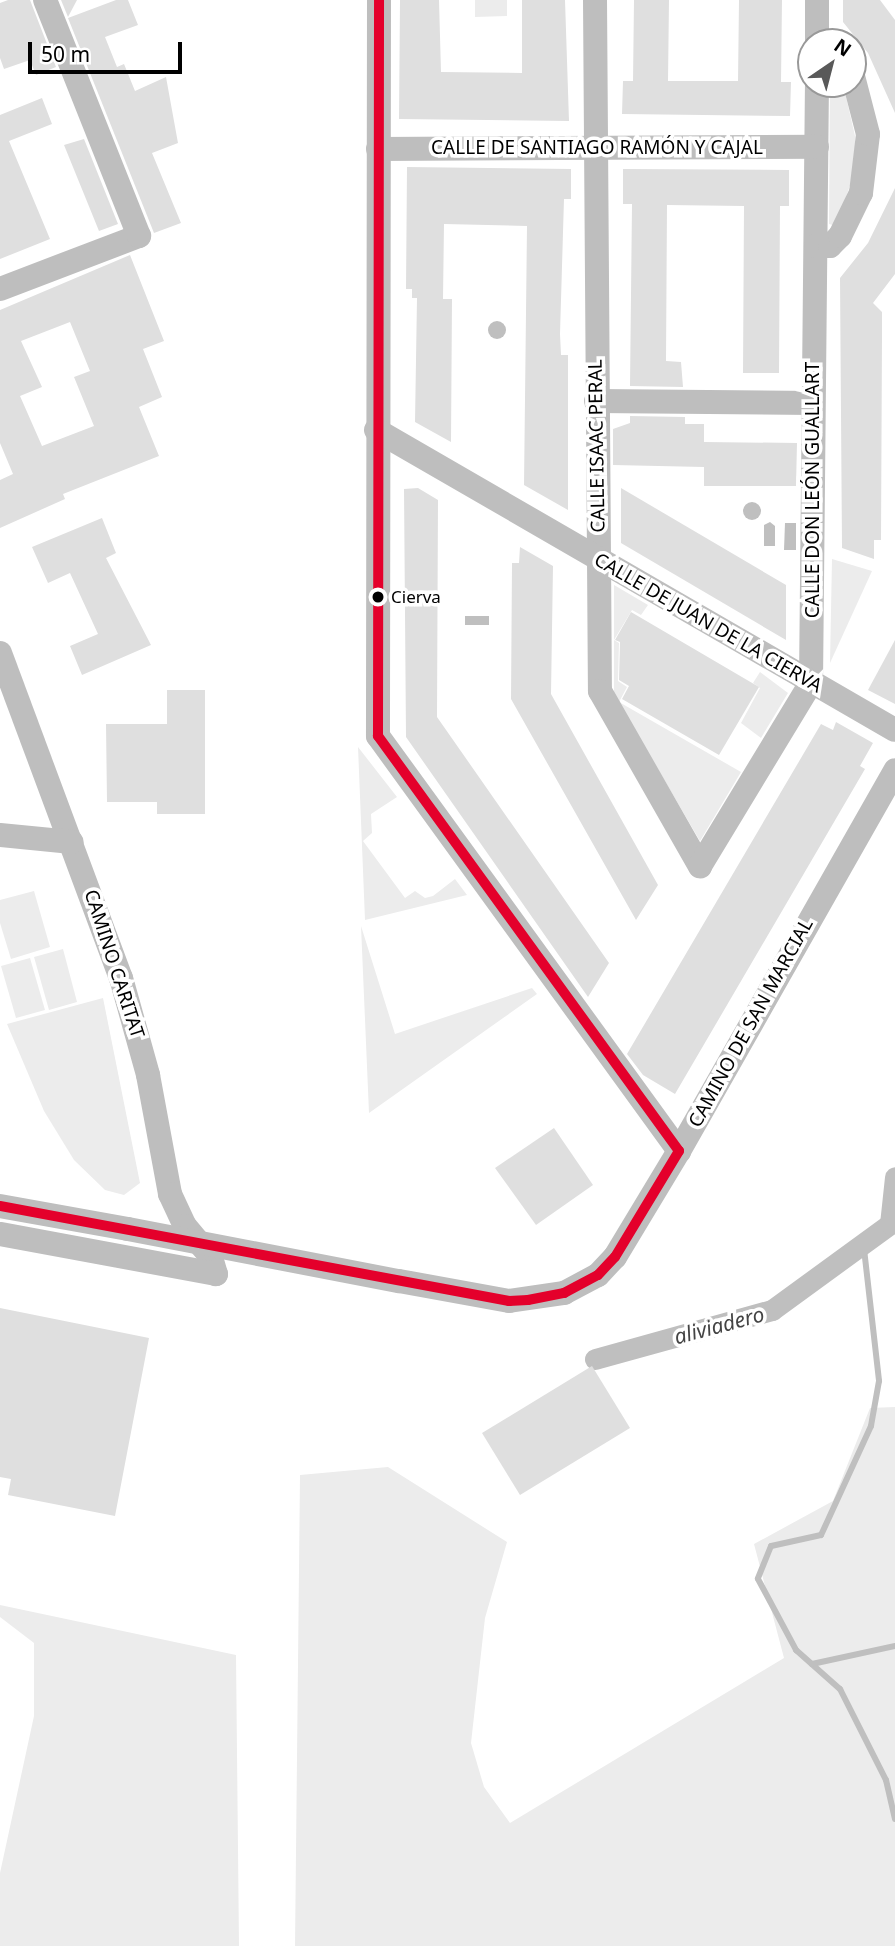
<!DOCTYPE html>
<html>
<head>
<meta charset="utf-8">
<style>
	body { margin:0 }
	#map { position:relative; width:895px; height:1946px; overflow:hidden; background:#fff; font-family:"Noto Sans",sans-serif }
	div>[style] { position:absolute }
	[style*='--x'] { left:calc(var(--x)*1px); top:calc(var(--y)*1px); width:calc(var(--w)*1px); rotate:calc(var(--a)*1deg) }
	.green>* { inset:0; background:#ececec }
	.water>* { inset:0; background:#bfbfbf }
	.round { border-radius:50% }
	.stream>* { height:6px; margin:-3px; padding:0 3px; transform-origin:3px; border-radius:3px; background:#bfbfbf }
	.canal>* { height:21px; margin:-10.5px; padding:0 10.5px; transform-origin:10.5px; border-radius:10.5px; background:#bfbfbf }
	.building>* { inset:0; background:#dfdfdf }
	.minor>* { height:24px; margin:-12px; padding:0 12px; transform-origin:12px; border-radius:12px; background:#bebebe }
	.minor-bridge>* { height:24px; margin:-12px; padding:0 12px; transform-origin:12px; border-radius:12px; background:#bebebe }
	.bus-1>* { height:10px; margin:-5px; padding:0 5px; transform-origin:5px; border-radius:5px; background:#e4002b }
	.dots>* { width:19px; height:19px; translate:-50% -50%; box-sizing:border-box; border:4px solid #fff; border-radius:50% }
	span { translate:-50% -50%; white-space:nowrap; text-align:center; line-height:1.15; -webkit-text-stroke:7px #fff; paint-order:stroke }
	.bus-label { font-size:17px; color:#000 }
	.left { translate:0 -50%; text-align:left }
	.street-label { font-size:19px; color:#000 }
	.water-label { font-size:21px; color:#444; font-style:italic }
	.north { position:absolute; left:797px; top:28px; width:70px; height:70px; box-sizing:border-box; background:#fff; border:2px solid #999; border-radius:50%; rotate:35deg; font-size:19px; font-weight:700; line-height:28px; text-align:center; color:#000 }
	.north::after { content:''; display:block; margin:auto; width:24px; height:32px; background:#595959; clip-path:polygon(50% 0,100% 100%,50% 72%,0 100%) }
	.scale { position:absolute; left:28px; top:42px; width:154px; height:32px; box-sizing:border-box; border:4px solid #000; border-top:0; padding-left:9px; font-size:21px; line-height:24px; white-space:nowrap; color:#000; -webkit-text-stroke:5px #fff; paint-order:stroke }
</style>
</head>
<body>
<div id="map">
	<div class="green">
		<i style="clip-path:polygon(475px 0,507px 0,507px 16px,475px 17px)"></i>
		<i style="clip-path:polygon(830px 84px,843px 84px,855px 136px,856px 168px,836px 226px,829px 224px)"></i>
		<i style="clip-path:polygon(832px 559px,872px 571px,830px 663px)"></i>
		<i style="clip-path:polygon(614px 585px,648px 605px,641px 615px,632px 610px,614px 640px,619px 643px,618px 681px,627px 687px,619px 702px,741px 772px,700px 841px,614px 694px)"></i>
		<i style="clip-path:polygon(760px 672px,788px 693px,761px 738px,741px 723px,760px 688px,753px 683px)"></i>
		<i style="clip-path:polygon(358px 747px,397px 797px,371px 814px,372px 833px,363px 841px,405px 898px,415px 891px,425px 898px,433px 896px,455px 879px,467px 895px,365px 920px)"></i>
		<i style="clip-path:polygon(34px 891px,50px 947px,11px 959px,0 923px,0 900px)"></i>
		<i style="clip-path:polygon(361px 926px,395px 1034px,532px 988px,537px 994px,369px 1113px)"></i>
		<i style="clip-path:polygon(63px 949px,77px 1002px,49px 1010px,34px 957px)"></i>
		<i style="clip-path:polygon(30px 958px,45px 1010px,16px 1018px,1px 966px)"></i>
		<i style="clip-path:polygon(103px 998px,140px 1183px,124px 1195px,105px 1190px,74px 1160px,44px 1111px,7px 1024px)"></i>
		<i style="clip-path:polygon(895px 1407px,895px 1946px,295px 1946px,300px 1475px,388px 1467px,507px 1542px,485px 1618px,471px 1743px,484px 1787px,510px 1823px,784px 1658px,754px 1544px,833px 1501px,870px 1408px)"></i>
		<i style="clip-path:polygon(0 1605px,236px 1655px,239px 1946px,0 1946px,0 1873px,34px 1716px,34px 1643px,0 1617px)"></i>
	</div>
	<div class="water">
		<i class="round" style="left:488px;top:321px;width:18px;height:18px"></i>
		<i class="round" style="left:743px;top:502px;width:18px;height:18px"></i>
		<i style="clip-path:polygon(770px 522px,775px 526px,775px 546px,764px 546px,764px 525px)"></i>
		<i style="clip-path:polygon(785px 523px,796px 523px,796px 550px,784px 550px)"></i>
		<i style="clip-path:polygon(465px 616px,489px 616px,489px 625px,465px 625px)"></i>
	</div>
	<div class="stream">
		<i style="--x:863;--y:1240;--w:142;--a:83.5"></i>
		<i style="--x:879;--y:1381;--w:46;--a:100.1"></i>
		<i style="--x:871;--y:1426;--w:120;--a:114.6"></i>
		<i style="--x:821;--y:1535;--w:51;--a:167.6"></i>
		<i style="--x:771;--y:1546;--w:35;--a:112"></i>
		<i style="--x:758;--y:1579;--w:81;--a:61.8"></i>
		<i style="--x:796;--y:1650;--w:59;--a:41.6"></i>
		<i style="--x:840;--y:1689;--w:102;--a:63.2"></i>
		<i style="--x:886;--y:1780;--w:40;--a:77"></i>
		<i style="--x:812;--y:1664;--w:85;--a:-12.2"></i>
	</div>
	<div class="canal">
		<i style="--x:595;--y:1359;--w:184;--a:-15.5"></i>
		<i style="--x:772;--y:1310;--w:146;--a:-36.1"></i>
		<i style="--x:890;--y:1224;--w:47;--a:-83.9"></i>
	</div>
	<div class="building">
		<i style="clip-path:polygon(8px 0,30px 0,56px 67px,36px 75px,30px 60px,4px 69px,0 58px,0 3px)"></i>
		<i style="clip-path:polygon(61px 0,77px 0,68px 17px)"></i>
		<i style="clip-path:polygon(116px 0,128px 0,138px 25px,105px 37px,117px 67px,124px 64px,135px 91px,166px 77px,178px 143px,152px 153px,181px 223px,154px 233px,68px 18px)"></i>
		<i style="clip-path:polygon(400px 0,439px 0,441px 72px,522px 73px,522px 0,565px 0,569px 121px,399px 119px)"></i>
		<i style="clip-path:polygon(634px 0,669px 0,668px 81px,738px 81px,739px 0,782px 0,781px 82px,791px 82px,790px 116px,622px 114px,623px 81px,633px 81px)"></i>
		<i style="clip-path:polygon(843px 0,880px 0,895px 20px,895px 113px,868px 53px,843px 22px)"></i>
		<i style="clip-path:polygon(42px 98px,52px 124px,9px 141px,50px 239px,0 259px,0 115px)"></i>
		<i style="clip-path:polygon(84px 139px,118px 224px,99px 231px,64px 145px)"></i>
		<i style="clip-path:polygon(407px 167px,571px 169px,571px 199px,564px 199px,560px 334px,561px 355px,568px 355px,568px 510px,524px 485px,527px 226px,444px 224px,443px 299px,452px 299px,451px 442px,415px 422px,417px 298px,412px 298px,412px 289px,406px 289px)"></i>
		<i style="clip-path:polygon(623px 169px,789px 170px,789px 206px,780px 206px,779px 373px,743px 373px,744px 206px,667px 205px,666px 361px,681px 362px,683px 387px,630px 386px,632px 204px,623px 204px)"></i>
		<i style="clip-path:polygon(895px 188px,895px 274px,873px 303px,882px 312px,882px 337px,881px 540px,874px 540px,874px 559px,842px 548px,840px 278px,868px 243px)"></i>
		<i style="clip-path:polygon(evenodd,130px 255px,164px 341px,143px 349px,162px 397px,139px 407px,159px 456px,63px 494px,65px 499px,0 528px,0 480px,13px 474px,0 443px,0 310px,130px 255px,70px 322px,90px 371px,74px 377px,94px 426px,42px 446px,20px 396px,42px 387px,21px 341px,70px 322px)"></i>
		<i style="clip-path:polygon(630px 416px,685px 417px,685px 424px,704px 424px,704px 442px,797px 443px,796px 486px,704px 486px,704px 467px,613px 465px,613px 429px,630px 423px)"></i>
		<i style="clip-path:polygon(418px 488px,438px 500px,437px 717px,609px 963px,588px 997px,406px 737px,404px 489px)"></i>
		<i style="clip-path:polygon(621px 488px,786px 585px,786px 640px,621px 543px)"></i>
		<i style="clip-path:polygon(102px 518px,116px 553px,106px 558px,151px 645px,82px 675px,70px 646px,98px 634px,70px 573px,48px 583px,32px 547px)"></i>
		<i style="clip-path:polygon(520px 547px,553px 566px,551px 694px,658px 885px,636px 920px,511px 699px,512px 563px,519px 563px)"></i>
		<i style="clip-path:polygon(631px 612px,759px 687px,719px 755px,622px 699px,629px 686px,619px 680px,620px 642px,615px 640px)"></i>
		<i style="clip-path:polygon(895px 640px,895px 704px,868px 690px)"></i>
		<i style="clip-path:polygon(167px 690px,205px 690px,205px 814px,157px 814px,157px 802px,107px 802px,106px 724px,167px 724px)"></i>
		<i style="clip-path:polygon(836px 722px,873px 743px,860px 766px,865px 769px,675px 1094px,643px 1075px,627px 1054px,821px 724px,833px 730px)"></i>
		<i style="clip-path:polygon(554px 1128px,593px 1185px,536px 1225px,495px 1168px)"></i>
		<i style="clip-path:polygon(0 1308px,149px 1338px,115px 1516px,8px 1495px,11px 1479px,0 1477px)"></i>
		<i style="clip-path:polygon(592px 1366px,630px 1428px,520px 1495px,482px 1433px)"></i>
	</div>
	<div class="minor">
		<i style="--x:379;--y:0;--w:736;--a:90.08"></i>
		<i style="--x:378;--y:736;--w:513;--a:54.05"></i>
		<i style="--x:595;--y:0;--w:691;--a:89.59"></i>
		<i style="--x:600;--y:691;--w:202;--a:60.3"></i>
		<i style="--x:700;--y:866;--w:214;--a:-58.8"></i>
		<i style="--x:811;--y:683;--w:599;--a:-89.43"></i>
		<i style="--x:817;--y:0;--w:42;--a:90"></i>
		<i style="--x:378;--y:149;--w:439;--a:-0.3"></i>
		<i style="--x:816;--y:246;--w:14;--a:0"></i>
		<i style="--x:830;--y:246;--w:14;--a:-45"></i>
		<i style="--x:840;--y:236;--w:48;--a:-64"></i>
		<i style="--x:861;--y:193;--w:59;--a:-83.2"></i>
		<i style="--x:868;--y:134;--w:60;--a:-104.5"></i>
		<i style="--x:0;--y:289;--w:149;--a:-20.9"></i>
		<i style="--x:139;--y:236;--w:254;--a:-111.7"></i>
		<i style="--x:596;--y:401;--w:217;--a:0.5"></i>
		<i style="--x:376;--y:430;--w:599;--a:30.03"></i>
		<i style="--x:0;--y:653;--w:347;--a:69.6"></i>
		<i style="--x:121;--y:978;--w:101;--a:74.4"></i>
		<i style="--x:148;--y:1075;--w:121;--a:79.5"></i>
		<i style="--x:170;--y:1194;--w:35;--a:65"></i>
		<i style="--x:185;--y:1226;--w:40;--a:50"></i>
		<i style="--x:211;--y:1257;--w:18;--a:74"></i>
		<i style="--x:216;--y:1274;--w:220;--a:-169.5"></i>
		<i style="--x:0;--y:835;--w:72;--a:5.6"></i>
		<i style="--x:0;--y:1206;--w:130;--a:10.2"></i>
		<i style="--x:399;--y:1281;--w:112;--a:10.3"></i>
		<i style="--x:509;--y:1301;--w:56;--a:-8.3"></i>
		<i style="--x:564;--y:1293;--w:38;--a:-28"></i>
		<i style="--x:598;--y:1275;--w:25;--a:-47"></i>
		<i style="--x:615;--y:1257;--w:124;--a:-58.9"></i>
		<i style="--x:679;--y:1151;--w:438;--a:-60.4"></i>
	</div>
	<div class="minor-bridge">
		<i style="--x:128;--y:1229;--w:276;--a:10.9"></i>
	</div>
	<div class="bus-1">
		<i style="--x:0;--y:1206;--w:518;--a:10.57"></i>
		<i style="--x:509;--y:1301;--w:19;--a:-3"></i>
		<i style="--x:528;--y:1300;--w:37;--a:-11"></i>
		<i style="--x:564;--y:1293;--w:38;--a:-28"></i>
		<i style="--x:598;--y:1275;--w:25;--a:-47"></i>
		<i style="--x:615;--y:1257;--w:124;--a:-58.9"></i>
		<i style="--x:679;--y:1151;--w:513;--a:-125.95"></i>
		<i style="--x:378;--y:736;--w:736;--a:-89.92"></i>
	</div>
	<div class="dots">
		<i style="left:378px;top:597px;background:#000"></i>
	</div>
	<div class="bus-label">
		<span class="left" style="left:391px;top:597px">Cierva</span>
	</div>
	<div class="street-label">
		<span style="left:597px;top:148px">CALLE DE SANTIAGO RAMÓN Y CAJAL</span>
		<span style="left:597px;top:446px;rotate:-91deg">CALLE ISAAC PERAL</span>
		<span style="left:813px;top:490px;rotate:-90deg">CALLE DON LEÓN GUALLART</span>
		<span style="left:708px;top:623px;rotate:30deg">CALLE DE JUAN DE LA CIERVA</span>
		<span style="left:114px;top:964px;rotate:72deg">CAMINO CARITAT</span>
		<span style="left:751px;top:1023px;rotate:-61deg">CAMINO DE SAN MARCIAL</span>
	</div>
	<div class="water-label">
		<span style="left:719px;top:1325px;rotate:-15deg">aliviadero</span>
	</div>
	<div class="north">N</div>
	<div class="scale">50 m</div>
</div>
</body>
</html>
